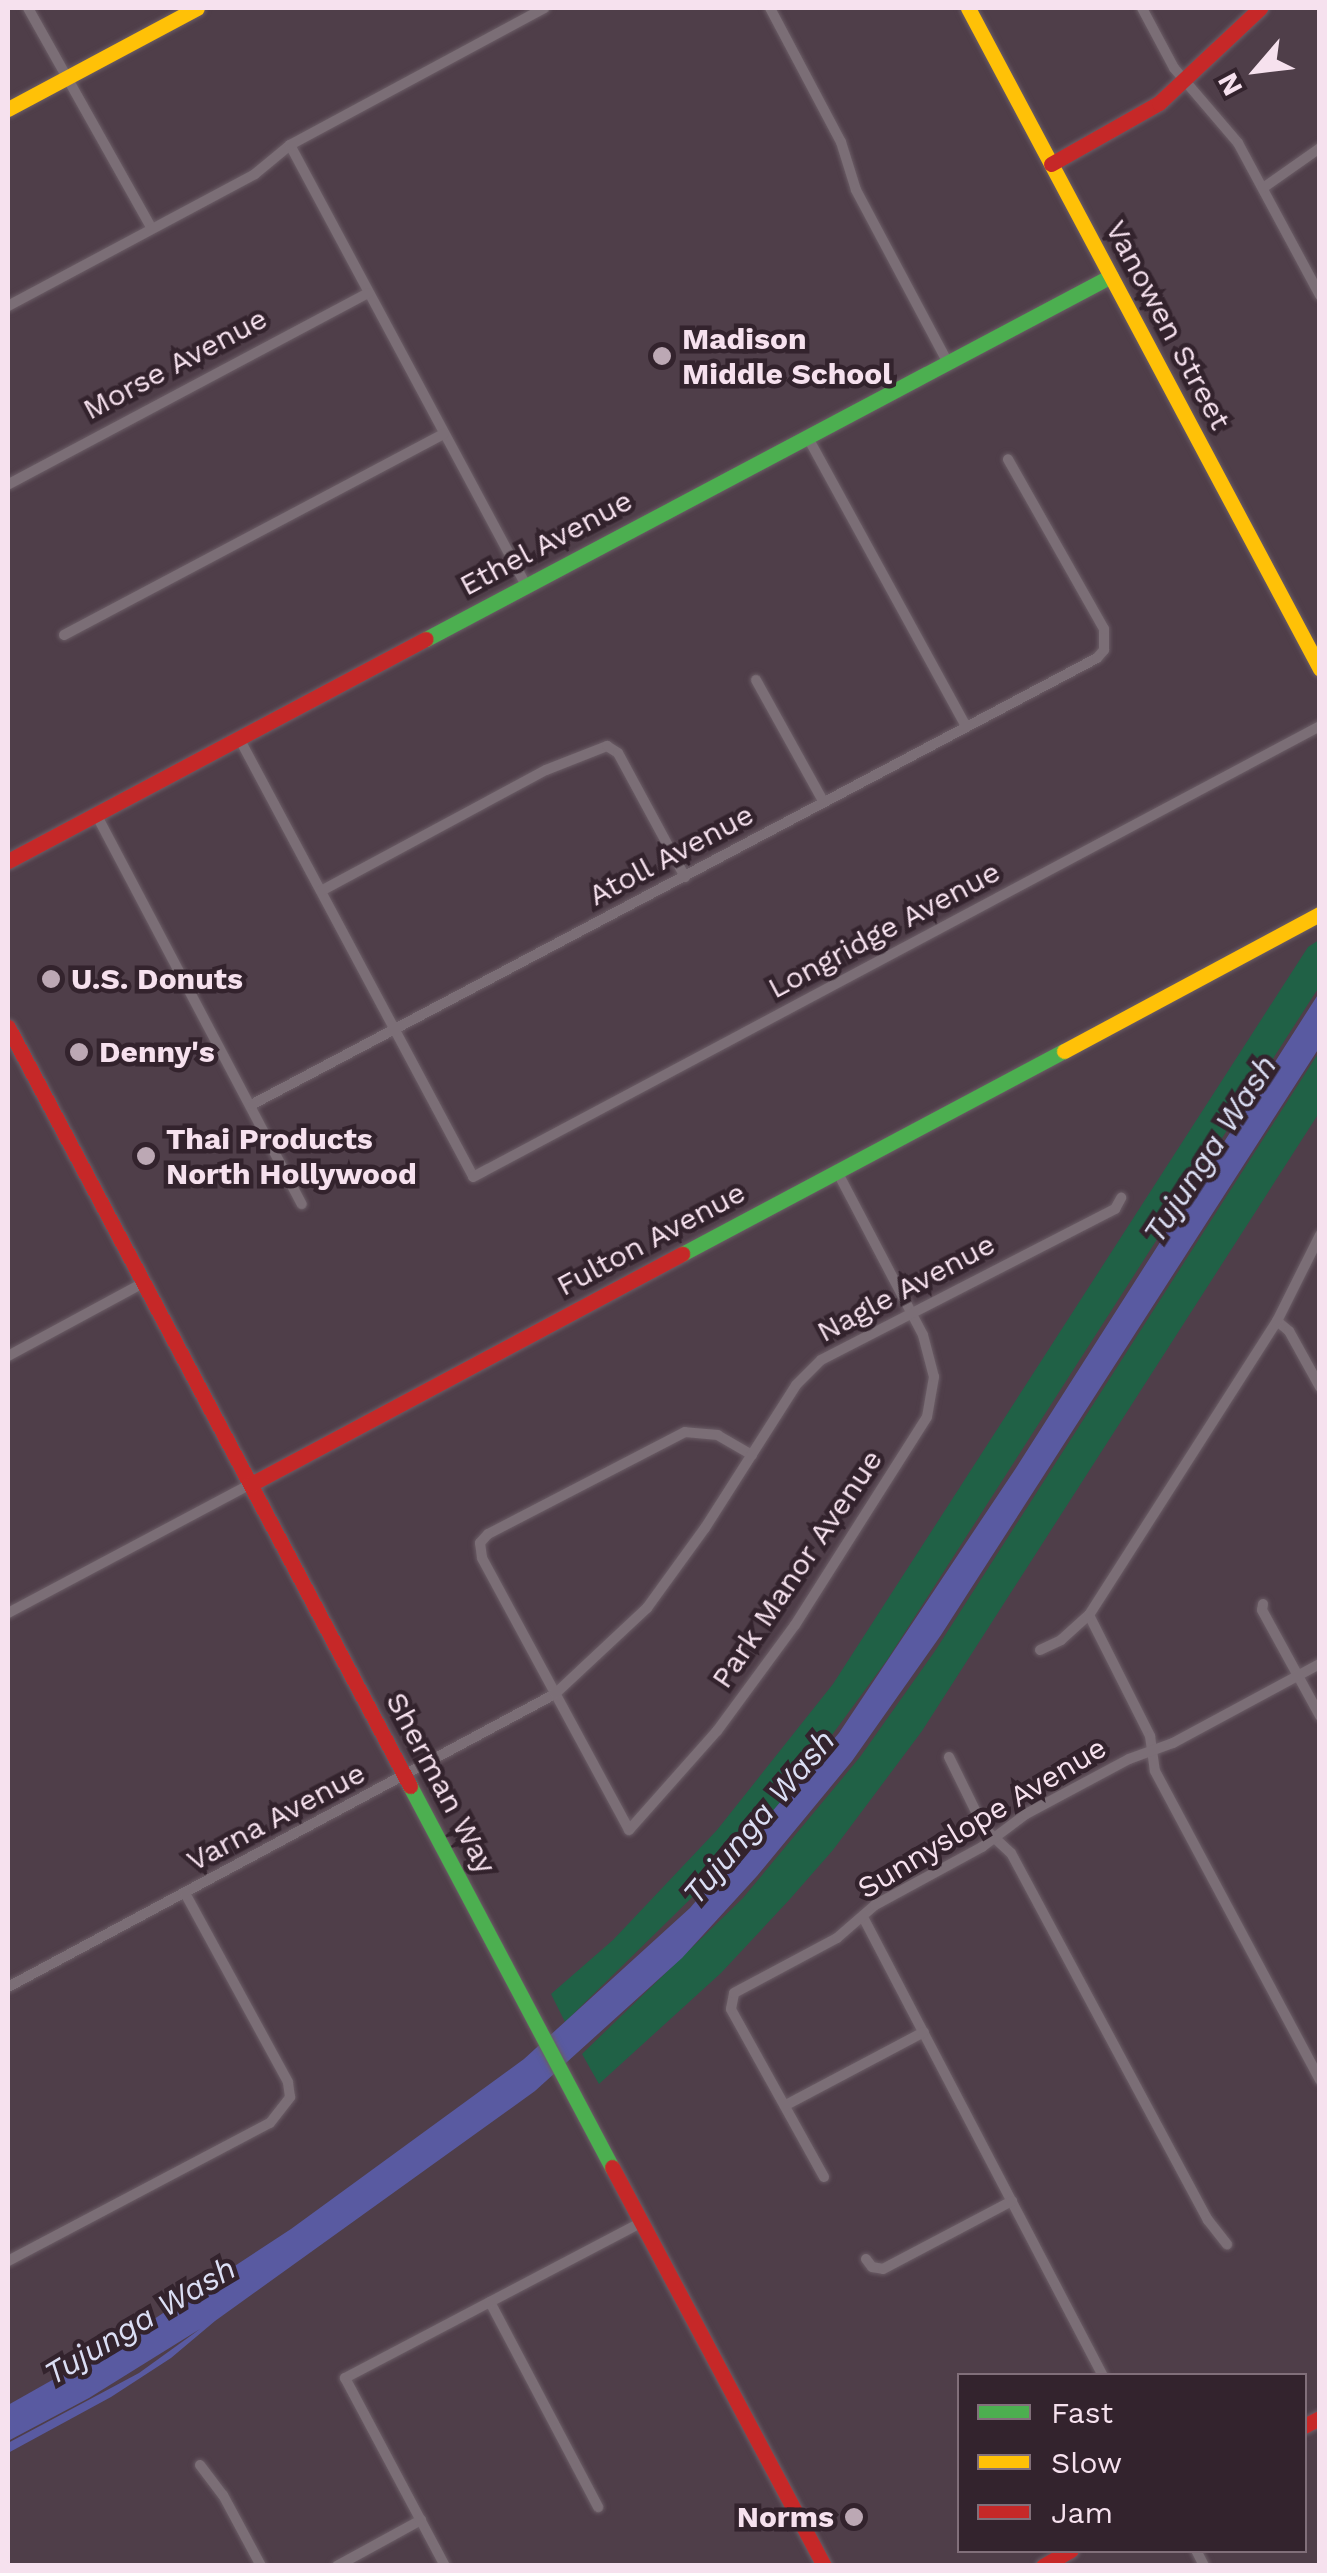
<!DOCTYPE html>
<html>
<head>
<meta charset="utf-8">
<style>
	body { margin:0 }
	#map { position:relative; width:1327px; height:2573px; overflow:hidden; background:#4f3e49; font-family:"Work Sans",sans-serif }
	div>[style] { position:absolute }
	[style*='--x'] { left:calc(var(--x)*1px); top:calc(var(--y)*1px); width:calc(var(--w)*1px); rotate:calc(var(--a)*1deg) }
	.green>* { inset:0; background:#206146 }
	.water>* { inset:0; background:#595aa1 }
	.roads { filter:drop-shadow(0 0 2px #6b5d66) drop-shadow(0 0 2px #6b5d66) }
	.street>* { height:10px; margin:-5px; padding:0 5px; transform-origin:5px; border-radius:5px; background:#7b6e76 }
	.fast>* { height:15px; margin:-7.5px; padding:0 7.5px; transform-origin:7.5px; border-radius:7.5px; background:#4caf50 }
	.slow>* { height:15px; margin:-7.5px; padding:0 7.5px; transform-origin:7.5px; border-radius:7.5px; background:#ffc107 }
	.jam>* { height:15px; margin:-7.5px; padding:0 7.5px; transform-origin:7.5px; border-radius:7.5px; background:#c62828 }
	.dots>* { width:28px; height:28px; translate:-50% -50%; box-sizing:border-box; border:5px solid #33232d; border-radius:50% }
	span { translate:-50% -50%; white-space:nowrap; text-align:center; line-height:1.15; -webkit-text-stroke:9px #33232d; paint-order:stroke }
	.street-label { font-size:30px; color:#f6e1ee }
	.poi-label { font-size:30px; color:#f6e1ee; font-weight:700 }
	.left { translate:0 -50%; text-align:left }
	.right { translate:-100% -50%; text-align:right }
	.water-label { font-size:32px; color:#dbdef4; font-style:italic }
	.frame { position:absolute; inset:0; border:10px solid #f6e1ee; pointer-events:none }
	.legend { position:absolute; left:957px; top:2373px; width:350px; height:180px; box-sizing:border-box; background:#33232d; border:2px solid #816f7a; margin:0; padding:12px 18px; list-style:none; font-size:30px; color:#f6e1ee }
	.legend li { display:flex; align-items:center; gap:20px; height:50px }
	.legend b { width:50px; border:2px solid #816f7a }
	.north { position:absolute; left:1207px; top:20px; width:100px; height:100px; -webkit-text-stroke:8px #33232d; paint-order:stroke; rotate:242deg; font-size:28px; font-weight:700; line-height:40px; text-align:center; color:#f6e1ee }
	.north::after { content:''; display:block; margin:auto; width:35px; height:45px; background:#f6e1ee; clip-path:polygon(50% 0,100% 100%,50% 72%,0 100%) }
</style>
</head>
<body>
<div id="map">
	<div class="green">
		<i style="clip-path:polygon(1319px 940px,1319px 987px,887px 1660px,793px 1788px,724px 1866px,565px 2022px,551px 1994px,613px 1940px,717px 1830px,833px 1684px,1308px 947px)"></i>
		<i style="clip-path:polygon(1319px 1052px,1319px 1113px,922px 1731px,833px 1850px,790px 1899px,721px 1973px,599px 2084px,582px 2054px,743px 1898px,860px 1757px,935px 1651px)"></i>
	</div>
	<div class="water">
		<i style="clip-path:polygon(1319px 993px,1319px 1048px,941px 1635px,852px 1761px,757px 1876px,682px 1958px,535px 2091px,215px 2321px,171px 2358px,111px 2397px,8px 2453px,8px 2443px,139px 2373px,200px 2329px,89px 2398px,8px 2441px,8px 2405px,116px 2344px,291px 2229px,524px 2059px,690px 1908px,839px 1733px,1016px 1468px)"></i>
	</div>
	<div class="roads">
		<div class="street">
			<i style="--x:28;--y:8;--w:253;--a:60.7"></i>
			<i style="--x:770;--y:8;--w:152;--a:62.1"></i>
			<i style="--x:841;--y:142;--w:50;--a:72.6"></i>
			<i style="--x:856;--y:190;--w:194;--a:62"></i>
			<i style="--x:1142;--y:8;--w:68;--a:61.9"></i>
			<i style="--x:1174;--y:68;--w:99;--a:49.5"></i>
			<i style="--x:1238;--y:143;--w:173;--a:61.7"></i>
			<i style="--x:290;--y:145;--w:498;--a:61.8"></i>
			<i style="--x:1263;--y:188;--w:70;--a:-35.1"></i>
			<i style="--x:8;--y:306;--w:280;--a:-28.1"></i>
			<i style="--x:255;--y:174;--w:45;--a:-39.6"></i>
			<i style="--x:290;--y:145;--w:289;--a:-28.3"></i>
			<i style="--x:807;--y:436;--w:331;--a:61.3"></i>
			<i style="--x:9;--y:484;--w:407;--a:-28"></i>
			<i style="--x:64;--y:635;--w:430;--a:-27.9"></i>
			<i style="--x:756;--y:680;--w:138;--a:61"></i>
			<i style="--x:239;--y:738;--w:497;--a:61.9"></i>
			<i style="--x:473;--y:1177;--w:960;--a:-28.03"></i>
			<i style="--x:96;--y:814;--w:441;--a:62.2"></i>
			<i style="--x:321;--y:891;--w:255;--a:-28.3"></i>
			<i style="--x:546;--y:770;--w:66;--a:-21.5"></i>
			<i style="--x:607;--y:746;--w:13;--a:32"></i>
			<i style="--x:618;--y:753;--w:141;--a:61.6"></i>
			<i style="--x:251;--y:1105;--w:957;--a:-27.85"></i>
			<i style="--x:1097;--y:658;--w:11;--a:-49"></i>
			<i style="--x:1104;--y:650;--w:21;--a:-90"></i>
			<i style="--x:1104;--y:629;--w:195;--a:-119.5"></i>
			<i style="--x:1277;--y:1321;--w:16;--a:40"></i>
			<i style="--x:1289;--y:1331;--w:64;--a:61"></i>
			<i style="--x:8;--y:1356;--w:153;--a:-28.4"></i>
			<i style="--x:752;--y:1455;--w:39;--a:-150"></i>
			<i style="--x:718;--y:1435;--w:33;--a:-175"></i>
			<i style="--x:685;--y:1432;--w:222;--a:152.6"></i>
			<i style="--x:488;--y:1534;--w:12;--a:132"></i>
			<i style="--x:480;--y:1543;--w:15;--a:82"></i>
			<i style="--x:482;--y:1558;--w:309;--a:61.6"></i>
			<i style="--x:629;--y:1830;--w:132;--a:-48.4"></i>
			<i style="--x:717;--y:1731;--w:132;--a:-53.7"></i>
			<i style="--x:795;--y:1625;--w:246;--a:-57.6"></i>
			<i style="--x:927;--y:1417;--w:41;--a:-80.1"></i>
			<i style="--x:934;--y:1377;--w:43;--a:-104.7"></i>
			<i style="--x:923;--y:1335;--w:185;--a:-117.7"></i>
			<i style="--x:1263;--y:1604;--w:6;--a:99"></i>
			<i style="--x:1262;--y:1610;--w:121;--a:61.3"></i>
			<i style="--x:8;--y:1613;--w:275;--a:-28"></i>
			<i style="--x:1089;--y:1615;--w:136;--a:63.2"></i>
			<i style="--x:1150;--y:1736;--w:35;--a:82"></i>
			<i style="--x:1155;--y:1771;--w:350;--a:61.9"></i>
			<i style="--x:1040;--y:1650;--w:23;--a:-25"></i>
			<i style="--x:1061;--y:1640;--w:38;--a:-42"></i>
			<i style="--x:1089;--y:1615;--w:349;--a:-57.4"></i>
			<i style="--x:1277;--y:1321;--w:96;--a:-63.4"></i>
			<i style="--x:949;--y:1757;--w:79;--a:63.8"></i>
			<i style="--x:984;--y:1828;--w:37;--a:43"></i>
			<i style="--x:1011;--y:1853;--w:417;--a:61.8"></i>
			<i style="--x:1208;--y:2220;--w:31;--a:52"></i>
			<i style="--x:863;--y:1917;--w:518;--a:62.4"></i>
			<i style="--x:8;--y:1987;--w:621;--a:-28.18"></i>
			<i style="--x:555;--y:1694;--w:126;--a:-43.1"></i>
			<i style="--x:647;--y:1608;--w:99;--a:-54.1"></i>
			<i style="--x:705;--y:1528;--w:169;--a:-57.5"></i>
			<i style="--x:796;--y:1385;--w:35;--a:-45"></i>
			<i style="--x:821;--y:1360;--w:331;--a:-27.2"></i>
			<i style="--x:1115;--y:1209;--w:13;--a:-61"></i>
			<i style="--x:786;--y:2105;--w:156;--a:-27.9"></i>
			<i style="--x:824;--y:2177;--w:192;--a:-119"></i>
			<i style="--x:731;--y:2009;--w:16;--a:-79"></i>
			<i style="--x:734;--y:1993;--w:117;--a:-28.1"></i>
			<i style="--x:837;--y:1938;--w:50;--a:-41"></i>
			<i style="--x:875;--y:1905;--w:122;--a:-28.5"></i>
			<i style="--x:982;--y:1847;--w:55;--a:-36.9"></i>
			<i style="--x:1026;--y:1814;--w:117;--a:-28.1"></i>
			<i style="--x:1129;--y:1759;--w:47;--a:-20"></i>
			<i style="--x:1173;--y:1743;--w:167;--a:-28.3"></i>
			<i style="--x:866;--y:2259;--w:10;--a:53"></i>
			<i style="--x:872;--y:2267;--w:11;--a:10"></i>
			<i style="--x:883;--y:2269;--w:146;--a:-27.8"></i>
			<i style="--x:8;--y:2261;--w:296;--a:-27.8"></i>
			<i style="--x:270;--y:2123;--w:33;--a:-52"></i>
			<i style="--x:290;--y:2097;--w:15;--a:-98"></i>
			<i style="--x:288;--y:2082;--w:215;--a:-118.6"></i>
			<i style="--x:490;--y:2302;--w:232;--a:62.2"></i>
			<i style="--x:200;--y:2465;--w:38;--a:53"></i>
			<i style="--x:223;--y:2495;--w:81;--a:61.8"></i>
			<i style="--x:1196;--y:2550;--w:18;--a:63"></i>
			<i style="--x:337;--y:2566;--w:96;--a:-28.7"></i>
			<i style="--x:445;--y:2566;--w:213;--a:-118"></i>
			<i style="--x:345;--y:2378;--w:335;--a:-27.7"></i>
		</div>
		<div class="fast">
			<i style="--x:426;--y:639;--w:775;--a:-27.92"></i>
			<i style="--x:682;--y:1254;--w:433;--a:-28"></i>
			<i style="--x:410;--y:1786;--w:431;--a:62.1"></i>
		</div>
		<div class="slow">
			<i style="--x:968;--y:8;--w:749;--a:61.96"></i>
			<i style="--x:8;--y:109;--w:214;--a:-28.1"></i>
			<i style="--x:1064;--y:1051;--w:290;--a:-28.2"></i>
		</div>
		<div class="jam">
			<i style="--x:1051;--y:164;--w:124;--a:-29.5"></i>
			<i style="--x:1159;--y:103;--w:139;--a:-43.2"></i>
			<i style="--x:8;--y:861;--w:473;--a:-28"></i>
			<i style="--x:8;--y:1027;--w:859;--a:62.09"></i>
			<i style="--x:251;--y:1484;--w:489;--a:-28.1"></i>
			<i style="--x:612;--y:2167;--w:452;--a:62"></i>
			<i style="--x:1304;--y:2426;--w:18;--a:-27"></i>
			<i style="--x:1043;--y:2566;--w:32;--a:-30"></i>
		</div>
	</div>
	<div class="dots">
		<i style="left:662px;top:356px;background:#bca8b4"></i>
		<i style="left:51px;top:979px;background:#bca8b4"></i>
		<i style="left:79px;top:1052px;background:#bca8b4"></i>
		<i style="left:146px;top:1156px;background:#bca8b4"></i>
		<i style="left:854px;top:2517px;background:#bca8b4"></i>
	</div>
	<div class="street-label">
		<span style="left:1168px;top:325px;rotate:62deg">Vanowen Street</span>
		<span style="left:175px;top:364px;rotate:-28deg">Morse Avenue</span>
		<span style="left:546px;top:543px;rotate:-28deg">Ethel Avenue</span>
		<span style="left:671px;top:855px;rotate:-28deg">Atoll Avenue</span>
		<span style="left:884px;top:930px;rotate:-28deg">Longridge Avenue</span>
		<span style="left:651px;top:1239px;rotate:-28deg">Fulton Avenue</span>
		<span style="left:906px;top:1288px;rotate:-28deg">Nagle Avenue</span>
		<span style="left:797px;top:1569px;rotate:-56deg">Park Manor Avenue</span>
		<span style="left:441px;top:1783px;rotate:62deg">Sherman Way</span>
		<span style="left:276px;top:1817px;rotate:-28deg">Varna Avenue</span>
		<span style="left:982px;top:1818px;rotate:-31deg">Sunnyslope Avenue</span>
	</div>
	<div class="poi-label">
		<span class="left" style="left:682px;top:356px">Madison<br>Middle School</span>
		<span class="left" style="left:71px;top:979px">U.S. Donuts</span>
		<span class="left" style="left:99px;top:1052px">Denny's</span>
		<span class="left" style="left:166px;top:1156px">Thai Products<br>North Hollywood</span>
		<span class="right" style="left:834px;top:2517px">Norms</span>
	</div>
	<div class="water-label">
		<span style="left:1210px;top:1149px;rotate:-57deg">Tujunga Wash</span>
		<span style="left:759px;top:1817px;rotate:-50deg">Tujunga Wash</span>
		<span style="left:140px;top:2321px;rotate:-31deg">Tujunga Wash</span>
	</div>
	<div class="frame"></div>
	<ul class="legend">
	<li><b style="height:12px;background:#4caf50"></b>Fast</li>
	<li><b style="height:12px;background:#ffc107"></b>Slow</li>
	<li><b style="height:12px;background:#c62828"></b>Jam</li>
	</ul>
	<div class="north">N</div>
</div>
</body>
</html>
